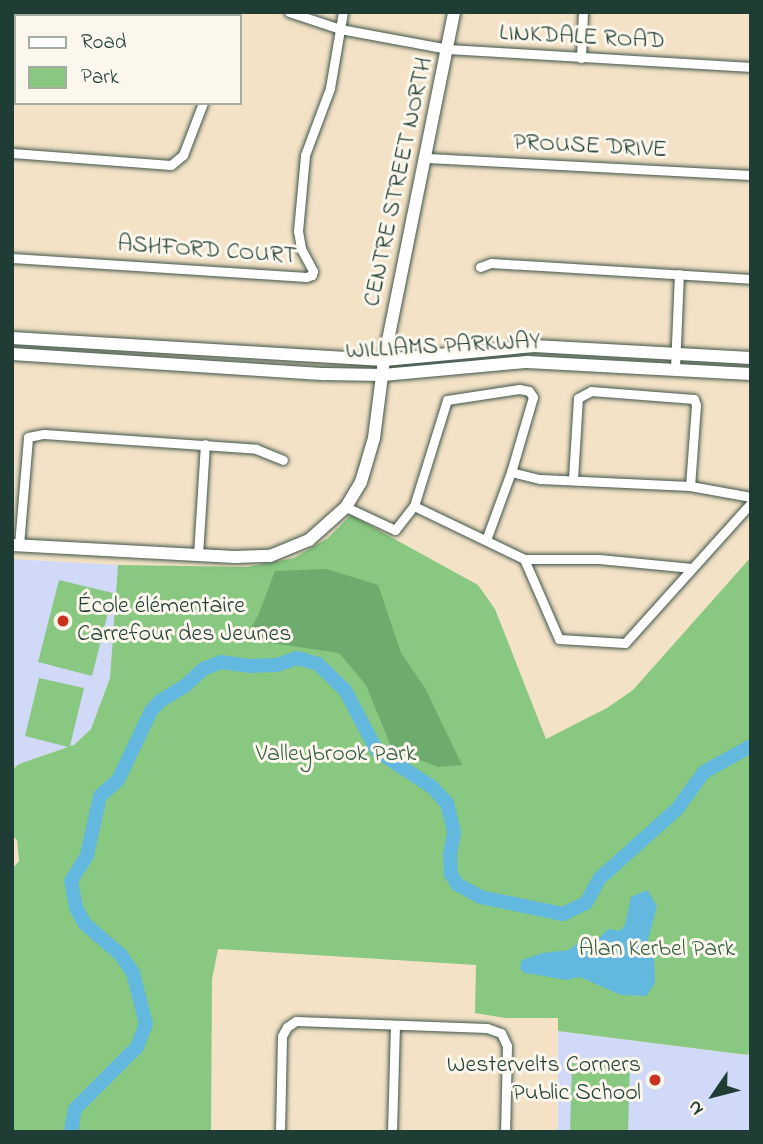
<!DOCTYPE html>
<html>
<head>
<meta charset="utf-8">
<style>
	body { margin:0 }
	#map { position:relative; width:763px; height:1144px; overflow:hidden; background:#f3e2c6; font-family:"Indie Flower",sans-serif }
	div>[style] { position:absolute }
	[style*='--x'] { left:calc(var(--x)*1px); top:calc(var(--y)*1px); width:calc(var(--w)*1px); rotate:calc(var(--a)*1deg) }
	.built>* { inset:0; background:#d1d9f9 }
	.green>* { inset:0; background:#88c880 }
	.forest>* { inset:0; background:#6eac6e }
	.water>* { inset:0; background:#63b8df }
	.river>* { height:14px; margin:-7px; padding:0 7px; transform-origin:7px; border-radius:7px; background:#63b8df }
	.roads { filter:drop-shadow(0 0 2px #3f564a) drop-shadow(0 0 2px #3f564a) }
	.street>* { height:9px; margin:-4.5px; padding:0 4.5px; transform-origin:4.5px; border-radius:4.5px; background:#fff }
	.secondary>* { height:12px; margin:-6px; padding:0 6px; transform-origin:6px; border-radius:6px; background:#fff }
	.dots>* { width:19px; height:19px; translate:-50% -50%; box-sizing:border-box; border:4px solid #fbf7ec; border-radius:50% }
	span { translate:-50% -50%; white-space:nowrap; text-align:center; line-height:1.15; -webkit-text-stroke:6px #fbf7ec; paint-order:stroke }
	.street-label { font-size:24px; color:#1f3d34 }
	.poi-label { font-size:24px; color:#1f3d34 }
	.left { translate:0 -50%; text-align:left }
	.right { translate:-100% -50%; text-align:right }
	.park-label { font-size:24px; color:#396047 }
	.frame { position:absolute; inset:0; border:14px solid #1f3d34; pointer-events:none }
	.legend { position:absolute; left:14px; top:14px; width:228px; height:91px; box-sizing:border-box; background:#fbf7ec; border:2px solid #a3ada2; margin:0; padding:9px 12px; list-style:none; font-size:21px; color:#1f3d34 }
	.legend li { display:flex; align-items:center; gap:14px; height:35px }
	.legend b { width:35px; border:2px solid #a3ada2 }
	.north { position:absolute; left:679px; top:1060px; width:70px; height:70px; -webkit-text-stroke:5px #fbf7ec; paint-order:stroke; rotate:235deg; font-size:19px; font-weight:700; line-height:28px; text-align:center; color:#1f3d34 }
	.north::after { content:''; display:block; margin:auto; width:24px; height:32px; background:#1f3d34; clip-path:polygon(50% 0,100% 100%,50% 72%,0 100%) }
</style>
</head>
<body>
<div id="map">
	<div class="built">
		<i style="clip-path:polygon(12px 559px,118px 565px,110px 678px,91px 729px,74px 745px,19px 764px,12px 770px)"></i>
		<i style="clip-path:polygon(558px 1031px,747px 1055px,751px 1043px,751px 1132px,558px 1132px)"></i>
	</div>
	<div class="green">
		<i style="clip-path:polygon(351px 515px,478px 585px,495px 609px,546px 739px,607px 708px,633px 690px,751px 557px,751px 1043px,748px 1055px,558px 1031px,558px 1018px,505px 1018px,475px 1013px,476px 965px,218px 949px,212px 979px,211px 1132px,12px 1132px,12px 869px,19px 861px,17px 840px,12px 835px,12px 770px,19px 764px,68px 747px,25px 736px,39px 678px,84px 688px,70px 746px,74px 745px,91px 729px,110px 678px,118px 565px,247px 567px,294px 558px,328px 538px)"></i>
		<i style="clip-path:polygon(59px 580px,113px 593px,92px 676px,38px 662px)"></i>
		<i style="clip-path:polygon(572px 1063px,630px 1065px,628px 1132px,570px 1132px)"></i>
	</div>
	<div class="forest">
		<i style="clip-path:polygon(327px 569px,378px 585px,401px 653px,425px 688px,462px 765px,438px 767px,392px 749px,366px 685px,339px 653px,244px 639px,258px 616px,275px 571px)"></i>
	</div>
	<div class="water">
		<i style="clip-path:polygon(647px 890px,657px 906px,648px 940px,654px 958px,655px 983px,646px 996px,621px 995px,580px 977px,566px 980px,538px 975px,524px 973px,520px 968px,522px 960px,543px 953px,569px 950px,584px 938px,591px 941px,598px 939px,608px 929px,620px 931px,625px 925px,631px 897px)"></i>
	</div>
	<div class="river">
		<i style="--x:71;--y:1132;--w:23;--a:-80"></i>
		<i style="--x:75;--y:1109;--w:88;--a:-45"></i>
		<i style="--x:137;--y:1047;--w:25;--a:-69"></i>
		<i style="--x:146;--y:1024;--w:53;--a:-104.3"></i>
		<i style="--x:133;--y:973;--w:22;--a:-124"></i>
		<i style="--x:121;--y:955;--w:48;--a:-139.3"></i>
		<i style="--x:85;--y:924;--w:18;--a:-119"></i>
		<i style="--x:76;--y:908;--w:27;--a:-100"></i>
		<i style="--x:71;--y:881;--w:31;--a:-58"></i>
		<i style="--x:87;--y:855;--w:60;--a:-77.6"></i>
		<i style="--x:100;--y:796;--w:24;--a:-42"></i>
		<i style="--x:118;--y:780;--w:76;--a:-64.4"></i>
		<i style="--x:151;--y:711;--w:13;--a:-48"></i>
		<i style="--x:160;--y:701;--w:29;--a:-31"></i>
		<i style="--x:185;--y:686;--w:25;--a:-43"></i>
		<i style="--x:203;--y:669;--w:19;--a:-21"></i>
		<i style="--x:221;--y:662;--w:28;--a:8"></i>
		<i style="--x:249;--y:666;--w:28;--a:-2"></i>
		<i style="--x:277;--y:665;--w:21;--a:-19"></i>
		<i style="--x:297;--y:658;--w:22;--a:16"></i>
		<i style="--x:318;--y:664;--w:37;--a:44"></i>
		<i style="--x:345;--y:690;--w:69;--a:62.3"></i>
		<i style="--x:377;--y:751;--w:66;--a:33.2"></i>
		<i style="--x:432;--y:787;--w:22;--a:47"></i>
		<i style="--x:447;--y:803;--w:30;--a:76"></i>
		<i style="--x:454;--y:832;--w:23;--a:100"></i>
		<i style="--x:450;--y:855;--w:19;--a:87"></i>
		<i style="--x:451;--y:874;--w:12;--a:59"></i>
		<i style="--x:457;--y:884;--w:26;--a:29"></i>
		<i style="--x:480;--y:897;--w:85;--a:11.6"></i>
		<i style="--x:563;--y:914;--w:25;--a:-26"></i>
		<i style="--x:586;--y:903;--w:29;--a:-61"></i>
		<i style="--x:600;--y:878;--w:103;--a:-41.9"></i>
		<i style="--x:677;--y:809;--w:46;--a:-53.9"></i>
		<i style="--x:704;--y:772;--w:54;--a:-29"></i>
	</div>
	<div class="roads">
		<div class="street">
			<i style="--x:289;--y:12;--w:54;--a:18.4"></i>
			<i style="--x:340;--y:29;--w:110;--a:10.5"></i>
			<i style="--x:448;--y:49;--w:304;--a:3.4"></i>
			<i style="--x:152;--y:16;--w:4;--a:-90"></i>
			<i style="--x:581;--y:58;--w:46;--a:-87.5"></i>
			<i style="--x:12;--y:61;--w:6;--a:-45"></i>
			<i style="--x:12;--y:153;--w:159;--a:4.3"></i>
			<i style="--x:171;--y:165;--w:16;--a:-40"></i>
			<i style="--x:183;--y:155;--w:56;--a:-69"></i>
			<i style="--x:427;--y:158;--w:324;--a:3"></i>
			<i style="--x:12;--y:258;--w:295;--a:3.7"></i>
			<i style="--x:306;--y:277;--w:6;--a:-18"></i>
			<i style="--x:312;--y:275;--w:4;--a:-76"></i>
			<i style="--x:313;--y:271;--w:26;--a:-118"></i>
			<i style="--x:301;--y:248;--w:17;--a:-100"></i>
			<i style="--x:298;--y:231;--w:76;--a:-84.7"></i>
			<i style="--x:305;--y:155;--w:72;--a:-69.5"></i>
			<i style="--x:330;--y:88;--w:77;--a:-80.3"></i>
			<i style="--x:480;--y:267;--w:12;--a:-20"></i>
			<i style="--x:491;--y:263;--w:260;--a:3.5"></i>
			<i style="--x:675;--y:368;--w:94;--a:-87.6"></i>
			<i style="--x:511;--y:472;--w:30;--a:14"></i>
			<i style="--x:540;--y:479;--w:150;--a:2.7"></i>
			<i style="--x:690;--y:486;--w:62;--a:10.2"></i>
			<i style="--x:573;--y:479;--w:81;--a:-86.5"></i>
			<i style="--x:578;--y:398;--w:15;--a:-28"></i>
			<i style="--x:591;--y:391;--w:103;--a:4.4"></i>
			<i style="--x:694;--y:399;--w:6;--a:72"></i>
			<i style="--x:696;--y:405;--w:81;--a:94.2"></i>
			<i style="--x:414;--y:506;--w:122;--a:25.7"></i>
			<i style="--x:524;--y:559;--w:75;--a:0"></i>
			<i style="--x:599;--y:559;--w:93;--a:5.5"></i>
			<i style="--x:346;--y:507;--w:54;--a:25.1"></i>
			<i style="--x:395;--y:530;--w:31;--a:-52"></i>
			<i style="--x:414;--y:506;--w:111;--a:-72.7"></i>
			<i style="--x:447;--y:400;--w:73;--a:-8.7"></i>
			<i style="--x:519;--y:389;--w:10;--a:11"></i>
			<i style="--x:529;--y:391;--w:7;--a:56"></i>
			<i style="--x:533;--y:397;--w:78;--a:106.3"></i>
			<i style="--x:511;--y:472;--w:72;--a:110.2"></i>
			<i style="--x:19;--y:545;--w:108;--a:-85.2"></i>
			<i style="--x:28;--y:437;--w:16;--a:-11"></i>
			<i style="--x:44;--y:434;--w:213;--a:4"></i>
			<i style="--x:256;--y:449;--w:29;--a:22"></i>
			<i style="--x:198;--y:555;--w:111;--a:-86.4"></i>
			<i style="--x:524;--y:559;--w:87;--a:66.4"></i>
			<i style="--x:559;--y:639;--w:66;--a:3.5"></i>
			<i style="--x:625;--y:643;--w:188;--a:-48"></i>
			<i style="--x:280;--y:1132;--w:96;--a:-88.8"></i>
			<i style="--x:282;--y:1036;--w:10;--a:-61"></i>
			<i style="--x:287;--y:1027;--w:11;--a:-34"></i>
			<i style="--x:296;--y:1021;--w:191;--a:2.1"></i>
			<i style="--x:487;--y:1028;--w:15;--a:20"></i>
			<i style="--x:501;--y:1033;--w:14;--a:65"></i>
			<i style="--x:507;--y:1046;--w:86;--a:91.3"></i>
			<i style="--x:392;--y:1132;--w:106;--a:-88.4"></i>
		</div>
		<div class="secondary">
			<i style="--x:12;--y:338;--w:373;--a:3.4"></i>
			<i style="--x:384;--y:360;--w:151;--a:-5.3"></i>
			<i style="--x:534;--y:346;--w:217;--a:3.2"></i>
			<i style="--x:12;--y:354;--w:314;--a:3.7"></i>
			<i style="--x:325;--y:374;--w:58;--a:1"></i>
			<i style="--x:383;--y:375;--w:145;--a:-5.2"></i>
			<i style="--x:527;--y:362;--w:224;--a:3.1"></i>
			<i style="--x:12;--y:545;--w:223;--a:3.1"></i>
			<i style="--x:235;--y:557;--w:35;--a:-2"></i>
			<i style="--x:270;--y:556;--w:42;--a:-22.3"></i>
			<i style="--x:309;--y:540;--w:50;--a:-41.7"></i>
			<i style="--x:346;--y:507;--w:29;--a:-59"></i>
			<i style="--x:361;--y:482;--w:46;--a:-73.5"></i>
			<i style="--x:374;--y:438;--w:79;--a:-82.7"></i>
			<i style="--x:384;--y:360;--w:355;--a:-78.6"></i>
		</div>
	</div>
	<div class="dots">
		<i style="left:63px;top:621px;background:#c8321e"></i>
		<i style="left:655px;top:1080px;background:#c8321e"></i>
	</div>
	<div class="street-label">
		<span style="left:582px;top:38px;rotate:3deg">LINKDALE ROAD</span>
		<span style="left:590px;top:147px;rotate:3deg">PROUSE DRIVE</span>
		<span style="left:399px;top:182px;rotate:-78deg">CENTRE STREET NORTH</span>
		<span style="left:207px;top:251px;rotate:4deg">ASHFORD COURT</span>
		<span style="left:443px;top:347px;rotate:-3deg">WILLIAMS PARKWAY</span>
	</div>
	<div class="poi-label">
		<span class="left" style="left:77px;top:621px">École élémentaire<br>Carrefour des Jeunes</span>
		<span class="right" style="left:641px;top:1080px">Westervelts Corners<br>Public School</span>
	</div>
	<div class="park-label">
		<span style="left:336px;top:755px">Valleybrook Park</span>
		<span style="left:657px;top:950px">Alan Kerbel Park</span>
	</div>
	<div class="frame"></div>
	<ul class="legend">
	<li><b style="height:9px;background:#fff"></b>Road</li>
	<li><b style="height:19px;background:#88c880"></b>Park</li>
	</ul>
	<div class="north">N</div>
</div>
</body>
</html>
